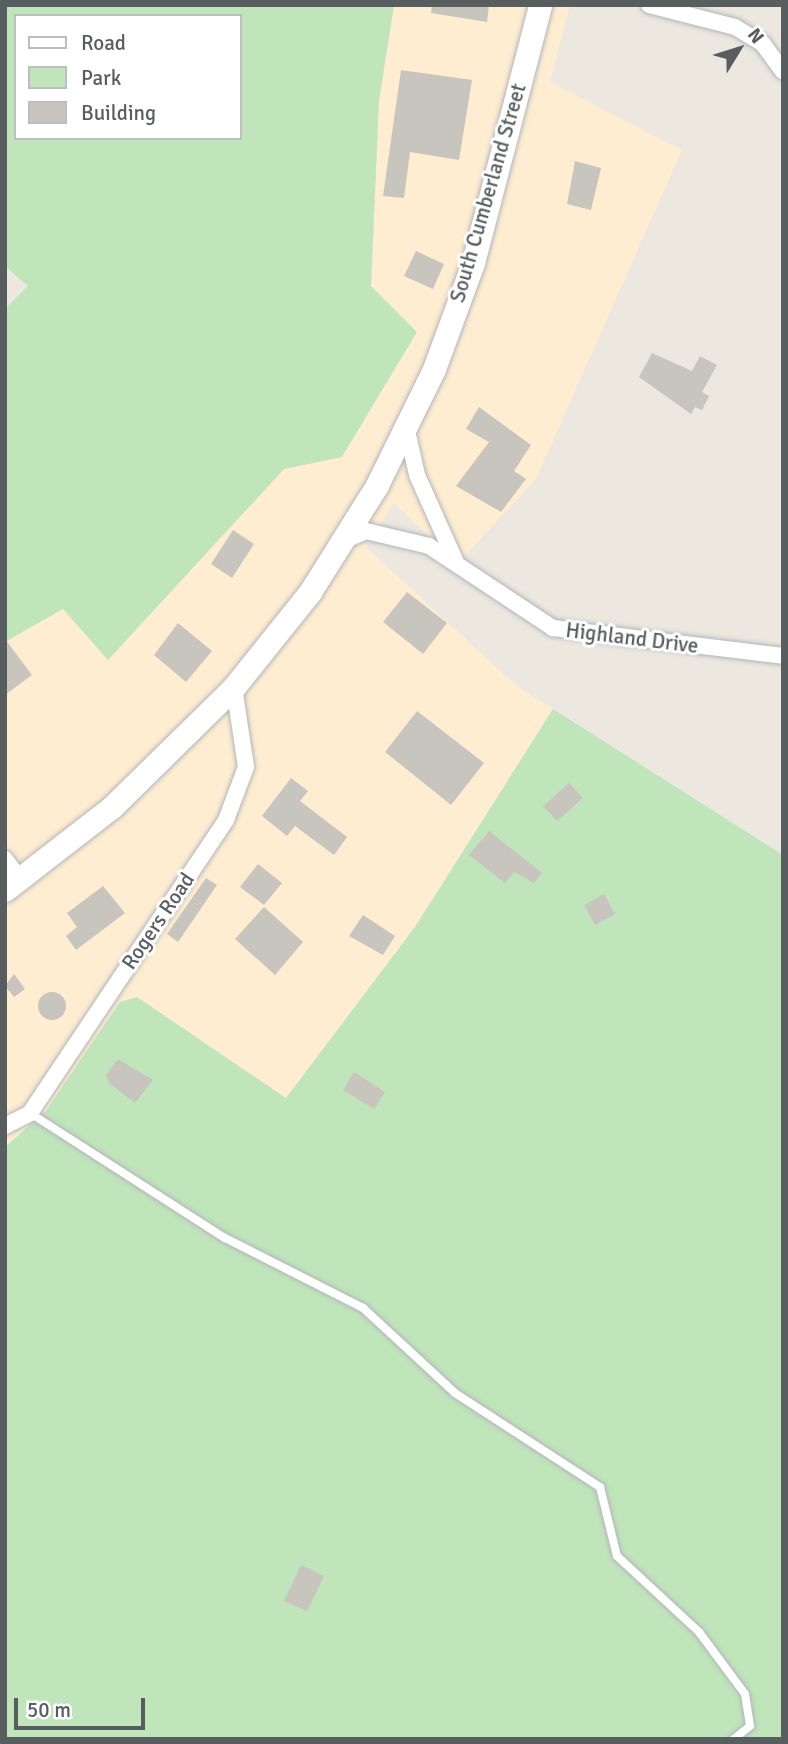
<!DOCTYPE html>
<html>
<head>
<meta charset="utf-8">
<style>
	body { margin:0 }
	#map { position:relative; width:788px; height:1744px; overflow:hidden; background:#ece7df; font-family:Signika,sans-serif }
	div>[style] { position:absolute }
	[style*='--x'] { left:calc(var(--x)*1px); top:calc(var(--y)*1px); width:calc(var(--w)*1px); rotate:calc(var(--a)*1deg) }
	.commercial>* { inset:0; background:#feedd1 }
	.green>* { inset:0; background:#c0e5ba }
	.building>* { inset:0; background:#c8c4be }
	.round { border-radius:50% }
	.roads { filter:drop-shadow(0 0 2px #b2b6ba) drop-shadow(0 0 2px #b2b6ba) }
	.service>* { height:8px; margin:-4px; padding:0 4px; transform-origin:4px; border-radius:4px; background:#fff }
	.minor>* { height:16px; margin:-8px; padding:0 8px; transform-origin:8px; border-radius:8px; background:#fff }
	.secondary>* { height:23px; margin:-11.5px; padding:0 11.5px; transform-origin:11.5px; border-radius:11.5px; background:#fff }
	span { translate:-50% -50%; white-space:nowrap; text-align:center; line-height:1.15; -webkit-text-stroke:6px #fff; paint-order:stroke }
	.street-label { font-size:21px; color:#585d60 }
	.frame { position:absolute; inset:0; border:7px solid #585d60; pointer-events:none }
	.legend { position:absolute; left:14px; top:14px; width:228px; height:126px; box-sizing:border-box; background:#fff; border:2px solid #bcbebf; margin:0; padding:9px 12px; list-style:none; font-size:21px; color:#585d60 }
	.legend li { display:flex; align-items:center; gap:14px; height:35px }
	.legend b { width:35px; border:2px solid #bcbebf }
	.north { position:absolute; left:704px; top:14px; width:70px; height:70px; -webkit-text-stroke:5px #fff; paint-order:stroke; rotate:52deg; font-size:19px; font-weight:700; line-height:28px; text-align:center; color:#585d60 }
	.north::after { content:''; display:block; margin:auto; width:24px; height:32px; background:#585d60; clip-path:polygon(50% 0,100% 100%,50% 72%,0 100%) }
	.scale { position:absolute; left:14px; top:1698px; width:131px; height:32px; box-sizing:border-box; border:4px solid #585d60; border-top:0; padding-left:9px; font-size:21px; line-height:24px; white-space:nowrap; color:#585d60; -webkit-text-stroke:5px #fff; paint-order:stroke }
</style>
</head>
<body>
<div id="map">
	<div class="commercial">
		<i style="clip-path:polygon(394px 5px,570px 5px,550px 82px,682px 150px,536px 479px,457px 564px,394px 503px,366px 547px,518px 687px,553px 709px,415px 927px,286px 1099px,137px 997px,120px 1002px,46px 1111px,5px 1147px,5px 642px,63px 608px,108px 659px,284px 469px,343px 457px,371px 286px,379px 101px)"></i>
	</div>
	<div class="green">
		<i style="clip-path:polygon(evenodd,5px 5px,394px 5px,379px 101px,371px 286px,417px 332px,342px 457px,284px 469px,108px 660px,63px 609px,5px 642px,5px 309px,28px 286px,5px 266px,5px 5px,16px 16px,240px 16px,240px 138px,16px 138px,16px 16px)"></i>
		<i style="clip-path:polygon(553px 709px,783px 855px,783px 1739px,5px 1739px,5px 1147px,46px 1111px,120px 1002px,137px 997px,286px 1098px,415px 927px)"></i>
	</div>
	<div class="building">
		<i style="clip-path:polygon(432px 5px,489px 5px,487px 22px,431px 13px)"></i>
		<i style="clip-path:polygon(401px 70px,472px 80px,459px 160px,410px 152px,404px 198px,383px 196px)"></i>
		<i style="clip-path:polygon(575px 161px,601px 168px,591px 210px,567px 204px)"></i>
		<i style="clip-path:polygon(416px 251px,444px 264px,433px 289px,404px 276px)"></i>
		<i style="clip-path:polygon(652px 353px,692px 371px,700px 356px,717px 365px,702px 392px,709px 396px,702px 410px,695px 407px,691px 414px,639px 377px)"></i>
		<i style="clip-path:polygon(479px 407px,531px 445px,514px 471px,526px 479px,501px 512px,456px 486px,489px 442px,466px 429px)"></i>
		<i style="clip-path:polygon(233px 530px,254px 544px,232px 578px,211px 564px)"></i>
		<i style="clip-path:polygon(407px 592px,447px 623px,423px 654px,383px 622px)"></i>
		<i style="clip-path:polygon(178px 623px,212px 651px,186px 682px,154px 655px)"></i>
		<i style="clip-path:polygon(5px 639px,32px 675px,5px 695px)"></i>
		<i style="clip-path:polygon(417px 711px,484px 763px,451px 805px,385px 752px)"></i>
		<i style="clip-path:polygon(291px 778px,308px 791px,300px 801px,347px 837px,334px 855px,295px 826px,287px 836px,262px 816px)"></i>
		<i style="clip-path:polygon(569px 783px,583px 798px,557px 821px,543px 806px)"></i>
		<i style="clip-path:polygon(489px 831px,542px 873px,534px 883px,514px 872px,505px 883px,469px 855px)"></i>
		<i style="clip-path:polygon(258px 864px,282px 883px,264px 905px,240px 887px)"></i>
		<i style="clip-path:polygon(206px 878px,217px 885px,178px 942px,167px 934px)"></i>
		<i style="clip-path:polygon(103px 886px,125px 913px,76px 950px,66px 936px,77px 927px,67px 913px)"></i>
		<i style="clip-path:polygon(604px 894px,615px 914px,595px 925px,584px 905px)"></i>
		<i style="clip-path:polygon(264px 907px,303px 942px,275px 975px,235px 939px)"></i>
		<i style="clip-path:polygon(363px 915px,395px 936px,383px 955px,349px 936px)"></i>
		<i style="clip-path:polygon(14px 974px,25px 989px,14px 997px,5px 986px)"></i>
		<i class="round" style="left:38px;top:992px;width:28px;height:28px"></i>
		<i style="clip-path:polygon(118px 1059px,153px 1080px,135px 1103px,109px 1083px,106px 1075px)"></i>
		<i style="clip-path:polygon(354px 1072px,385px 1092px,374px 1109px,343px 1090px)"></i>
		<i style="clip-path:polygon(301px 1565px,324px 1576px,307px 1611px,284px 1601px)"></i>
	</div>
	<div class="roads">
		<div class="service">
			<i style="--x:30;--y:1113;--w:232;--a:32.7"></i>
			<i style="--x:225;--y:1238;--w:155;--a:26.9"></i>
			<i style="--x:363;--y:1308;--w:125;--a:42.7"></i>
			<i style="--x:455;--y:1393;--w:173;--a:33"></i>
			<i style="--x:600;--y:1487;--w:71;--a:76.2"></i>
			<i style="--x:617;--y:1556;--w:112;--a:42.8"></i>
			<i style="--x:699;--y:1632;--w:77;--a:53.4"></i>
			<i style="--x:745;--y:1694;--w:32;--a:81"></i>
			<i style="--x:750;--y:1726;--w:21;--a:141"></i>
		</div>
		<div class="minor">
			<i style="--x:649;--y:5;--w:89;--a:14.3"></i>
			<i style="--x:735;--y:27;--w:33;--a:31"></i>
			<i style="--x:763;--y:44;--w:34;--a:54"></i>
			<i style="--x:406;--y:426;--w:50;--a:77.3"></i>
			<i style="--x:417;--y:475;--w:95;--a:65.9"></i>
			<i style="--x:343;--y:541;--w:25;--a:-23"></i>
			<i style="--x:366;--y:531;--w:65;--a:13.4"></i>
			<i style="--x:429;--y:546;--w:149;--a:33.5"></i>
			<i style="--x:553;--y:628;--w:232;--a:6.9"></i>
			<i style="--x:5;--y:859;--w:25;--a:53"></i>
			<i style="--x:5;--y:1126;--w:28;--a:-27"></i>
			<i style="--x:30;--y:1113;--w:353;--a:-56.2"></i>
			<i style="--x:226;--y:820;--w:57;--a:-69.3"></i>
			<i style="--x:246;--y:767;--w:81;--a:-98.5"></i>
		</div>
		<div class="secondary">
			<i style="--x:5;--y:890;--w:135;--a:-37.8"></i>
			<i style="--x:112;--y:807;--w:171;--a:-44.5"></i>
			<i style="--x:234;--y:687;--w:122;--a:-51.3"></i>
			<i style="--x:310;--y:592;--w:126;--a:-57.9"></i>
			<i style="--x:377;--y:485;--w:129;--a:-63.8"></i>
			<i style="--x:434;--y:369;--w:113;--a:-69.8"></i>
			<i style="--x:473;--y:263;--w:267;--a:-75.4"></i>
		</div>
	</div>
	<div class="street-label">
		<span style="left:488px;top:193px;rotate:-74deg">South Cumberland Street</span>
		<span style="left:632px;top:638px;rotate:7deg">Highland Drive</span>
		<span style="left:158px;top:921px;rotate:-56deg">Rogers Road</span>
	</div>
	<div class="frame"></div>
	<ul class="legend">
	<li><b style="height:9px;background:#fff"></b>Road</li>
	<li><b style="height:19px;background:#c0e5ba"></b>Park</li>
	<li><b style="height:19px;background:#c8c4be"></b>Building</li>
	</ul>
	<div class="north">N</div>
	<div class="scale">50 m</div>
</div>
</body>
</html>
